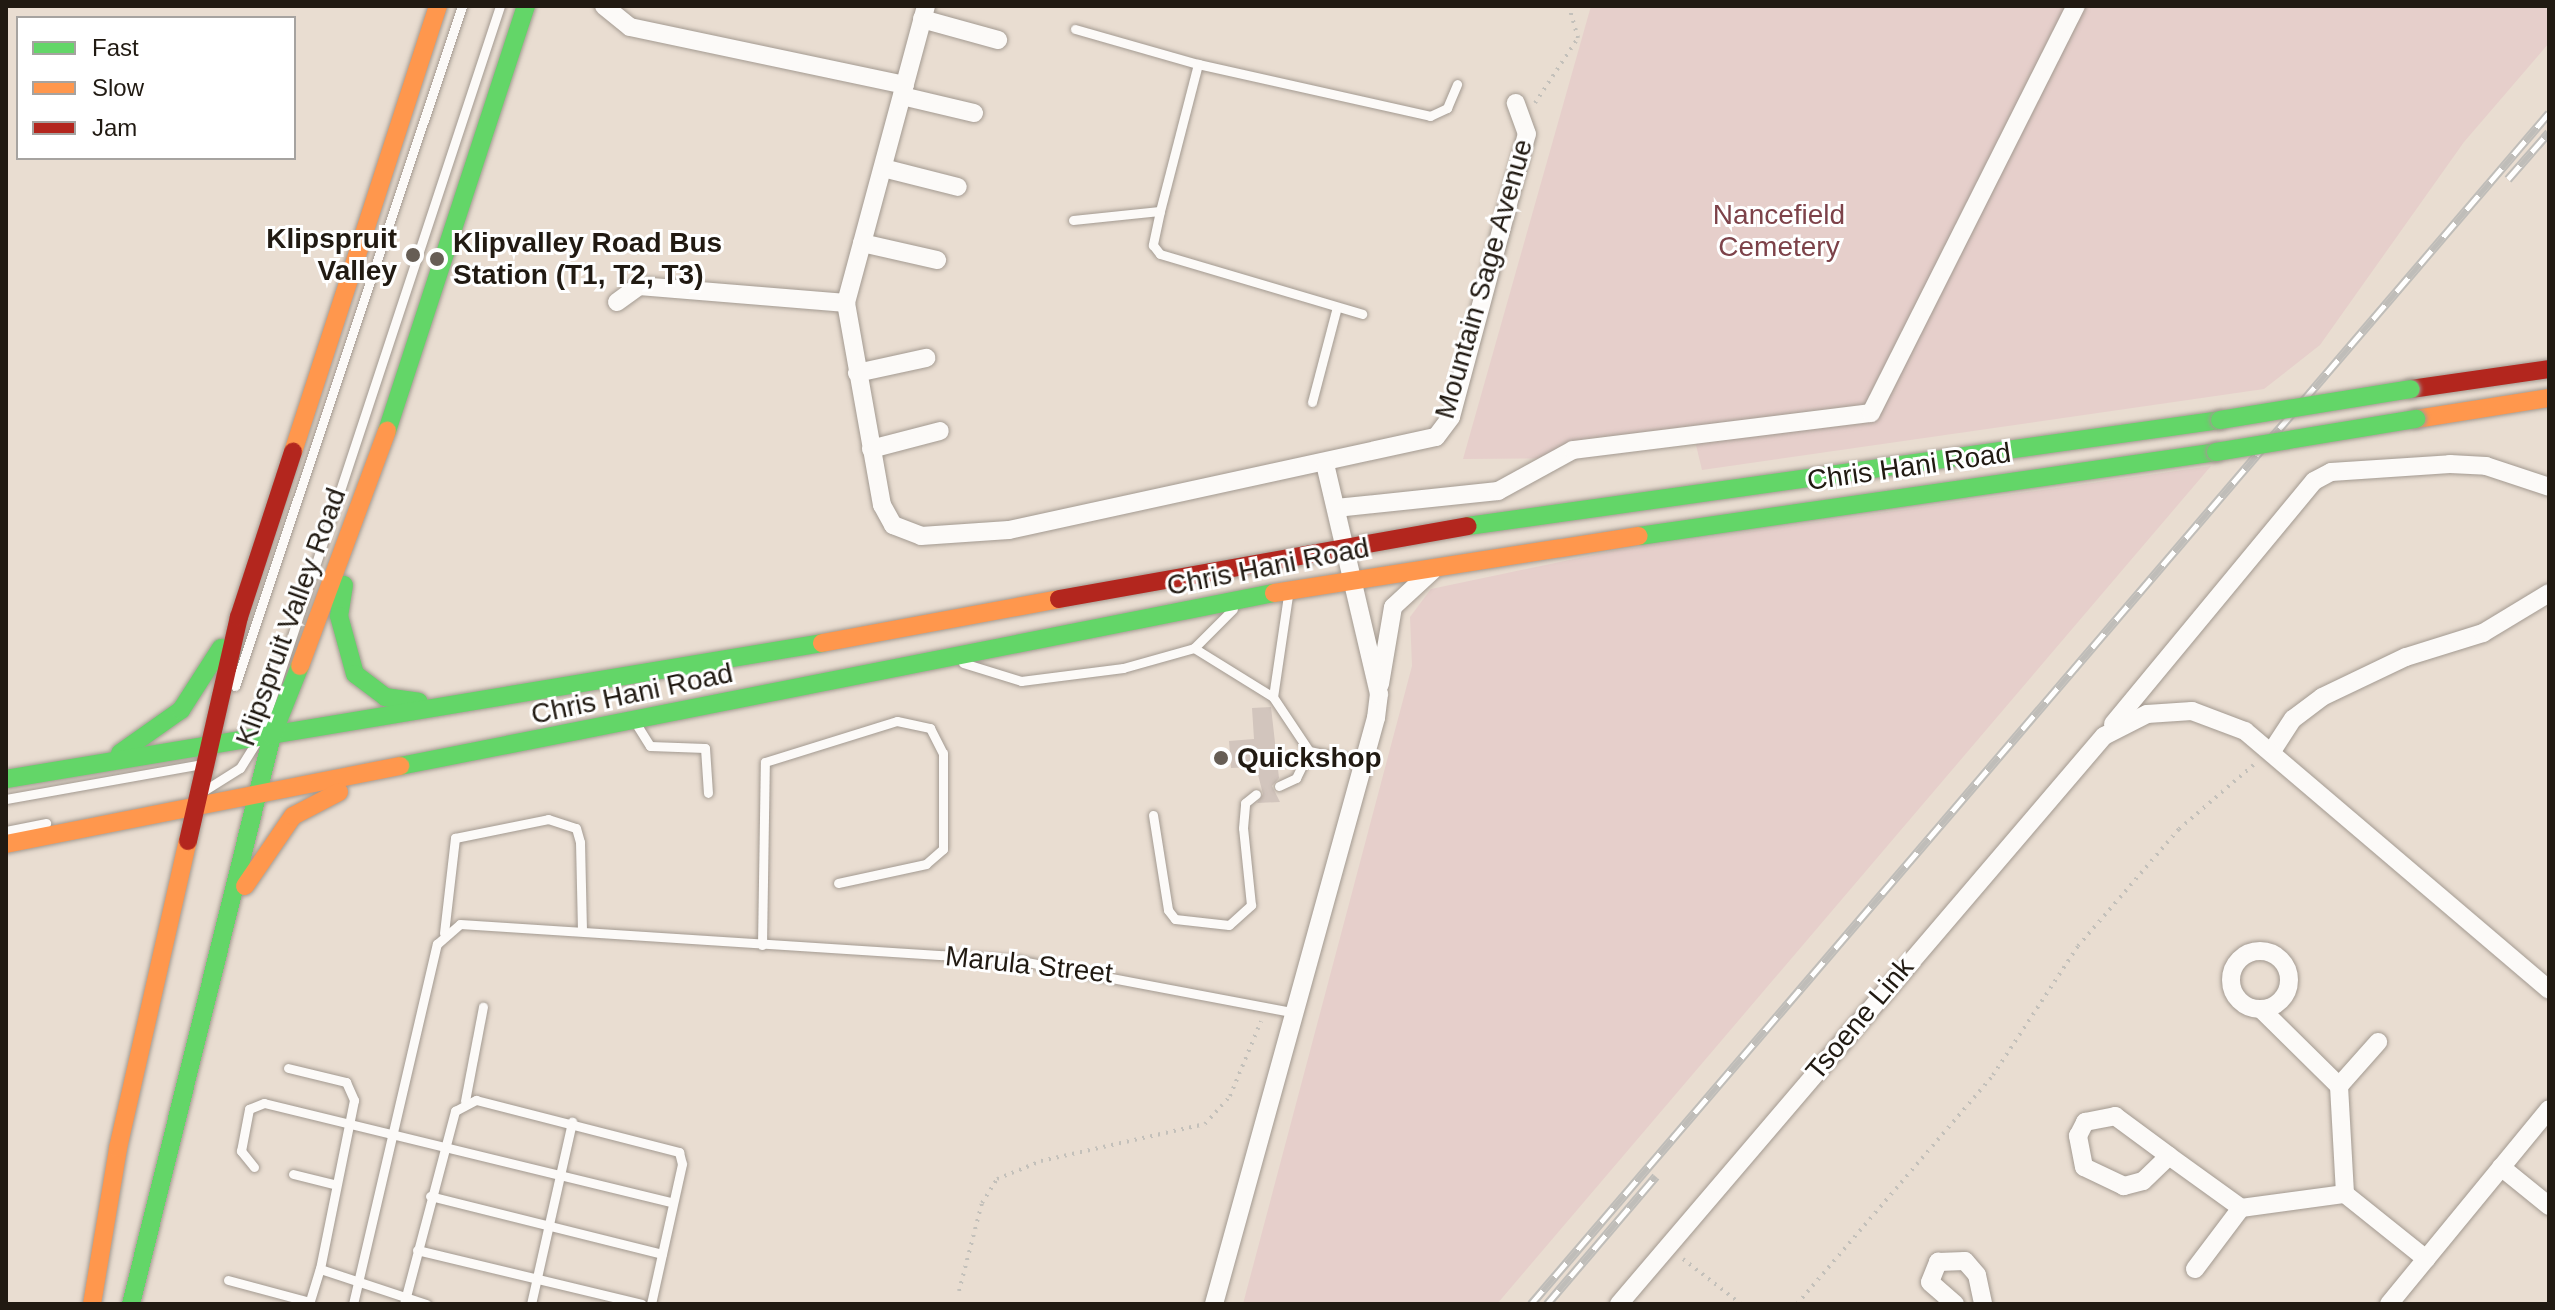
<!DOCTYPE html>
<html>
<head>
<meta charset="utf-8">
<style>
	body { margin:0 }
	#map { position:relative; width:2555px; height:1310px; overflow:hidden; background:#e9ddd1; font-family:Helvetica,sans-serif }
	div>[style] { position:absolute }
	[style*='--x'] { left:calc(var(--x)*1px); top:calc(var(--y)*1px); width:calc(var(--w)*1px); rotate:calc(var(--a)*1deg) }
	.green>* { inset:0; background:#e6cfcb }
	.building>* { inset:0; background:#d2c5bd }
	.path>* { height:4px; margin-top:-2px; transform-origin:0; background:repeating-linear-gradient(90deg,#c3c0ba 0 2px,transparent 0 8px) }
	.roads { filter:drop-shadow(0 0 2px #a39a91) drop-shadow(0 0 2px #a39a91) }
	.lane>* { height:9px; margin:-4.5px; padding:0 4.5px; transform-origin:4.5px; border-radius:4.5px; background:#fcfaf8 }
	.street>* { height:18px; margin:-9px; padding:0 9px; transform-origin:9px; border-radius:9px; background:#fcfaf8 }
	.street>.ring { margin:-9px; padding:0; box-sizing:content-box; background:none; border:18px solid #fcfaf8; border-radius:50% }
	.fast>* { height:18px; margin:-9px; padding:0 9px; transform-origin:9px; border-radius:9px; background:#63d668 }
	.slow>* { height:18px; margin:-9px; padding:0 9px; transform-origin:9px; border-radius:9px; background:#ff974d }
	.jam>* { height:18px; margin:-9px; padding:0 9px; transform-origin:9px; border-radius:9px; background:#b3261e }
	.rail>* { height:9px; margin-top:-4.5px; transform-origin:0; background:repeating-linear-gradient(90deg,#fff 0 18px,#bfbdb9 0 36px); box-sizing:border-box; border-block:2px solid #bfbdb9 }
	.bridges { filter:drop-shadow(0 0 2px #a39a91) drop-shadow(0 0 2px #a39a91) }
	.fast-bridge>* { height:18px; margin:-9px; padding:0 9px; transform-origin:9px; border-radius:9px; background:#63d668 }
	.dots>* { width:22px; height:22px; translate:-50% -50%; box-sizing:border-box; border:4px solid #fff; border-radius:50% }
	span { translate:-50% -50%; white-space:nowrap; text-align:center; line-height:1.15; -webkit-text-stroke:6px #fff; paint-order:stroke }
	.park-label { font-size:28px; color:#7d4249 }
	.poi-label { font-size:28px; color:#211a12; font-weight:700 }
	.right { translate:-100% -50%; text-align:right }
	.left { translate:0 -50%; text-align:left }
	.street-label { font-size:28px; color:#211a12 }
	.frame { position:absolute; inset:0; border:8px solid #211a12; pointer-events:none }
	.legend { position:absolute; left:16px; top:16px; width:280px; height:144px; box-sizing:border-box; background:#fff; border:2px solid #a6a3a0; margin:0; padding:10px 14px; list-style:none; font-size:24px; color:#211a12 }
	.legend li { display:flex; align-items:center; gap:16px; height:40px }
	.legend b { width:40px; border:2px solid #a6a3a0 }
</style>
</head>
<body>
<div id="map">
	<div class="green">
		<i style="clip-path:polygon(1591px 6px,2549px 6px,2549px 43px,2464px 142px,2320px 345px,2264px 389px,1702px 470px,1695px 441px,1581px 458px,1463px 459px)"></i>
		<i style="clip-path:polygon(2211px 466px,1497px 1304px,1243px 1304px,1412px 666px,1410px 617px,1431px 589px,1612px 551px)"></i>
	</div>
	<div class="building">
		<i style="clip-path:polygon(1271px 707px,1279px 778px,1272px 786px,1280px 802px,1257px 803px,1263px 794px,1256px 767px,1231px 768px,1229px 741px,1254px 739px,1252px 708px)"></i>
	</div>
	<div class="path">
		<i style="--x:1535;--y:103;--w:78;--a:-56.5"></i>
		<i style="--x:1578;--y:38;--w:33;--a:-106"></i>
		<i style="--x:1683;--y:1259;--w:73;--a:37.8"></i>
		<i style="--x:959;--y:1291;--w:91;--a:-75.4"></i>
		<i style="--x:982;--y:1203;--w:28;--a:-58"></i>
		<i style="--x:997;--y:1179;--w:48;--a:-22.2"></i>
		<i style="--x:1041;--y:1161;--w:168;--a:-12.7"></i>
		<i style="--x:1205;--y:1124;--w:38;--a:-48"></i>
		<i style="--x:1230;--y:1096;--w:81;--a:-67.5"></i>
		<i style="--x:1797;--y:1304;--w:301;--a:-49.4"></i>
		<i style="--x:1993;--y:1075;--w:154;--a:-56.6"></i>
		<i style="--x:2078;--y:946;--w:155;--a:-49.2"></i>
		<i style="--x:2179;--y:829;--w:103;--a:-40.7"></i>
	</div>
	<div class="roads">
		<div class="lane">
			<i style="--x:1075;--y:29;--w:128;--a:15.9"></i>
			<i style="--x:1160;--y:211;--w:35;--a:102"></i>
			<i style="--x:1153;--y:245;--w:11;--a:52"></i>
			<i style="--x:1160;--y:254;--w:211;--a:16.5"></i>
			<i style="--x:1073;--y:220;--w:87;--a:-5.9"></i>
			<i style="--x:1160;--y:211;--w:152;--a:-75.5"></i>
			<i style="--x:1198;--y:64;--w:238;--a:12.6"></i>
			<i style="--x:1430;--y:116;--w:19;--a:-25"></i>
			<i style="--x:1447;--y:108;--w:26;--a:-67"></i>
			<i style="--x:1312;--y:402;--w:98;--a:-75.3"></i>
			<i style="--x:1194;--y:648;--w:93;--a:31.8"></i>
			<i style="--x:1273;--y:697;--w:65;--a:56.3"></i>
			<i style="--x:1309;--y:751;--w:58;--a:11.9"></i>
			<i style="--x:963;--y:663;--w:61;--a:17.2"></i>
			<i style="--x:1021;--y:681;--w:103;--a:-7.3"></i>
			<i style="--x:1123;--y:668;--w:74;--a:-15.7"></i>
			<i style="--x:1194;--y:648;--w:55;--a:-45"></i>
			<i style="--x:235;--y:686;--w:717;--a:-71.54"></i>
			<i style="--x:1273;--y:697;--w:103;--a:-81.6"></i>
			<i style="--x:635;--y:722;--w:28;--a:58"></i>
			<i style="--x:650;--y:746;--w:55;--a:2.1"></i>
			<i style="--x:705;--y:748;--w:45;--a:86.2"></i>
			<i style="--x:1279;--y:786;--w:19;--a:-25"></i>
			<i style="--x:1296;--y:778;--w:30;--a:-64"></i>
			<i style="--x:205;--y:790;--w:41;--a:-32.2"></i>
			<i style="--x:240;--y:768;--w:34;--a:-58"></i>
			<i style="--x:258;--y:739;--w:772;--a:-71.73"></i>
			<i style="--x:6;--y:799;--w:200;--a:-10.1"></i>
			<i style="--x:1153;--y:815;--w:96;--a:81"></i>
			<i style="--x:1168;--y:910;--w:11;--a:52"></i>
			<i style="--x:1175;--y:919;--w:54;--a:6.3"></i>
			<i style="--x:1229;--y:925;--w:30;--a:-42"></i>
			<i style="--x:1251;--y:905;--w:77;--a:-95.9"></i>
			<i style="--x:1243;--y:828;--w:25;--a:-85"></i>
			<i style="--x:1245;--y:803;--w:14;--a:-39"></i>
			<i style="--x:6;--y:831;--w:41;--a:-11.3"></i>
			<i style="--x:444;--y:933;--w:96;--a:-83.4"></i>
			<i style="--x:455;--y:838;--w:95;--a:-11.5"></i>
			<i style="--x:548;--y:819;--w:29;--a:18"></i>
			<i style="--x:576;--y:828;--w:15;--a:74"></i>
			<i style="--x:580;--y:842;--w:88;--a:88.7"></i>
			<i style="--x:762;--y:945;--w:183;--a:-89.1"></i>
			<i style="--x:765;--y:762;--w:138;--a:-17.3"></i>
			<i style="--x:897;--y:721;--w:34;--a:12"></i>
			<i style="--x:930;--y:728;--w:28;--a:63"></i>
			<i style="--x:943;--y:753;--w:96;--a:90"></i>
			<i style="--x:943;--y:849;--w:23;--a:139"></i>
			<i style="--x:926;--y:864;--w:90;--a:167.8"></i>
			<i style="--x:288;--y:1068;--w:60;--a:13.6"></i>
			<i style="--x:346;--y:1082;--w:20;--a:66"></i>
			<i style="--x:354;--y:1100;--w:172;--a:101.4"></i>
			<i style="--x:320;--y:1269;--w:112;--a:18.3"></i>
			<i style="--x:465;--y:1101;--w:96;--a:-79.2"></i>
			<i style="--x:254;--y:1167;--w:21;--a:-129"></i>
			<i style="--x:241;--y:1151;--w:43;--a:-79.2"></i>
			<i style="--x:249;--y:1109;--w:16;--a:-22"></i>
			<i style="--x:264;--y:1103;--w:421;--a:13.7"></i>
			<i style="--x:293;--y:1174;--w:41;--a:14"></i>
			<i style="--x:430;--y:1196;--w:239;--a:14"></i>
			<i style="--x:417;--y:1250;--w:231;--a:13.5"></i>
			<i style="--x:228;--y:1280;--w:85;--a:15"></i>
			<i style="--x:309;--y:1304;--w:37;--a:-73"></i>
			<i style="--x:353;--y:1304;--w:370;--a:-76.9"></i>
			<i style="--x:437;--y:944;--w:30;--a:-41"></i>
			<i style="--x:460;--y:924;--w:557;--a:3.7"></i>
			<i style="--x:1016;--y:960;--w:281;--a:10.7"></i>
			<i style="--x:404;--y:1304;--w:200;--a:-75.2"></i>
			<i style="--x:455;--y:1111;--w:24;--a:-28"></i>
			<i style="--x:476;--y:1100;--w:210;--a:14.4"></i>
			<i style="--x:679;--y:1152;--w:12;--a:76"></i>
			<i style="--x:682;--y:1164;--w:143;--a:102.5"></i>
			<i style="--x:531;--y:1304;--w:187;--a:-77.3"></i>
		</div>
		<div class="street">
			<i style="--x:604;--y:6;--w:33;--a:39"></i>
			<i style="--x:630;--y:27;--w:281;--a:11.9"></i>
			<i style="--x:926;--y:6;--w:308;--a:105.1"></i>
			<i style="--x:846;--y:303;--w:205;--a:79.9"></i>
			<i style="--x:882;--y:505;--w:23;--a:61"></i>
			<i style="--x:893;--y:525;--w:30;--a:21"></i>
			<i style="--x:921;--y:536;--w:88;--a:-3.9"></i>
			<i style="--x:1009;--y:530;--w:437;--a:-12.3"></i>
			<i style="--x:1436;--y:437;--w:25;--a:-53"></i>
			<i style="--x:1451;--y:417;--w:293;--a:-75"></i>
			<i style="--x:1527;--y:134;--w:33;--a:-110"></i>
			<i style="--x:922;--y:19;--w:79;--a:15.4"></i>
			<i style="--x:902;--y:96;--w:74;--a:13.3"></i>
			<i style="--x:883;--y:168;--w:77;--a:14.2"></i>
			<i style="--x:862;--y:243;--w:77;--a:12.8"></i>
			<i style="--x:617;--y:302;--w:27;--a:-36"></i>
			<i style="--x:639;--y:286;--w:208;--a:4.7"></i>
			<i style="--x:857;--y:373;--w:71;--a:-12.3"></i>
			<i style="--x:871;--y:449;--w:71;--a:-14.6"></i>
			<i style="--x:1336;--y:508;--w:163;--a:-6"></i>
			<i style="--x:1498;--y:491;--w:85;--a:-28.7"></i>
			<i style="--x:1573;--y:450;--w:300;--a:-7.1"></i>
			<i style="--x:1871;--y:413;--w:456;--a:-63.3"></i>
			<i style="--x:1380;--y:684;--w:78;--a:-80.4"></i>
			<i style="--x:1393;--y:607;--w:54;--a:-42.8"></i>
			<i style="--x:2113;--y:724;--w:315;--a:-50.4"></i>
			<i style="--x:2314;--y:481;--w:19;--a:-28"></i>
			<i style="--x:2331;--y:472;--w:119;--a:-3.8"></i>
			<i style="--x:2450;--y:464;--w:36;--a:3"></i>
			<i style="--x:2486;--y:466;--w:66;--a:18.4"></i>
			<i style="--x:2272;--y:751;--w:38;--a:-57"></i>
			<i style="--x:2293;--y:719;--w:36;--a:-37"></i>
			<i style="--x:2322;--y:697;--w:93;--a:-25.5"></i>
			<i style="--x:2406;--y:657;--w:81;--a:-17.3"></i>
			<i style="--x:2483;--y:633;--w:77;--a:-31.2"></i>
			<i class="ring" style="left:2231px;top:951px;width:40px;height:40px"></i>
			<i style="--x:2261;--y:1009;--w:110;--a:44.6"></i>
			<i style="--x:2339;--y:1086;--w:108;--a:86.8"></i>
			<i style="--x:2339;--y:1086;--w:59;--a:-48.4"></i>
			<i style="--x:2169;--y:1156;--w:36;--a:136"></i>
			<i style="--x:2143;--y:1181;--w:20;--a:165"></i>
			<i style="--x:2124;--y:1186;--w:44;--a:-154.6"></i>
			<i style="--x:2084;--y:1167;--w:32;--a:-101"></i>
			<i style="--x:2078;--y:1136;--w:16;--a:-63"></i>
			<i style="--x:2085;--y:1122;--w:31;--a:-11"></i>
			<i style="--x:2115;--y:1116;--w:67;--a:36.5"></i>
			<i style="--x:2169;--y:1156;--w:89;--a:35.8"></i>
			<i style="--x:2241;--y:1208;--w:105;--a:-7.7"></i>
			<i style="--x:2345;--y:1194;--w:104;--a:38.7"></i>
			<i style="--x:2501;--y:1167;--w:62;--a:39.1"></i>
			<i style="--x:2195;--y:1269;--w:76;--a:-53"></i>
			<i style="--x:1214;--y:1304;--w:608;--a:-74.55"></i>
			<i style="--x:1376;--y:718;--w:24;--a:-83"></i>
			<i style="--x:1379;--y:694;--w:236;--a:-103.2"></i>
			<i style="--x:1619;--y:1304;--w:747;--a:-49.51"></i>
			<i style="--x:2104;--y:736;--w:48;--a:-27.1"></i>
			<i style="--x:2147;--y:714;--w:45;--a:-3.8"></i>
			<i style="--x:2192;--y:711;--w:57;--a:20.7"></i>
			<i style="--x:2245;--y:731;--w:399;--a:40.4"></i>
			<i style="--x:1955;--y:1304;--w:33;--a:-139"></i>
			<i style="--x:1930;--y:1282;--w:22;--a:-68"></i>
			<i style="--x:1938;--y:1262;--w:27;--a:-2"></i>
			<i style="--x:1965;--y:1261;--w:18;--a:49"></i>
			<i style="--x:1977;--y:1275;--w:30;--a:78"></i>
			<i style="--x:2389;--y:1304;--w:252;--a:-50.6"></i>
		</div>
		<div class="fast">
			<i style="--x:387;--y:431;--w:447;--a:-71.9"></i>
			<i style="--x:1468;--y:526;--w:759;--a:-8.02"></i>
			<i style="--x:1639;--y:536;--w:583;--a:-8.28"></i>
			<i style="--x:344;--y:585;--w:31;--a:99"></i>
			<i style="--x:339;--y:616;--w:60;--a:74.6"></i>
			<i style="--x:355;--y:674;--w:38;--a:37"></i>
			<i style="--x:385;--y:697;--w:34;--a:8"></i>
			<i style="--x:120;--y:753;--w:75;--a:-35.2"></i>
			<i style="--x:181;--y:710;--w:74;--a:-57.2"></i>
			<i style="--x:400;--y:766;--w:891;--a:-11.2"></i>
			<i style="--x:6;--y:779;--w:827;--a:-9.46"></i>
			<i style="--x:131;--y:1304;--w:585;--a:-76.06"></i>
			<i style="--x:272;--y:736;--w:75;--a:-68.2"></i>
		</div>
		<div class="slow">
			<i style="--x:2416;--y:419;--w:135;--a:-9"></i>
			<i style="--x:293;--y:452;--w:469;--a:-72"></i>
			<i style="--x:1274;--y:593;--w:369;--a:-8.9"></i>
			<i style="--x:822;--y:643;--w:241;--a:-10.5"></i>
			<i style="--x:300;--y:666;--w:251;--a:-69.7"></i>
			<i style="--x:6;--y:844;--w:402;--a:-11.2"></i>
			<i style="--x:245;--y:886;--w:85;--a:-55.6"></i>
			<i style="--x:293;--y:816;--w:52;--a:-27.6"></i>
			<i style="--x:92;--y:1304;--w:158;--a:-80.5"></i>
			<i style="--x:118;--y:1148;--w:315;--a:-77.2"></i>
		</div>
		<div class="jam">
			<i style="--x:2411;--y:389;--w:139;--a:-8.2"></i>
			<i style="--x:1059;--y:599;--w:415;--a:-10.1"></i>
			<i style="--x:188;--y:841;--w:230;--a:-77.2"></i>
			<i style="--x:239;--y:617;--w:174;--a:-71.9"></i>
		</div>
	</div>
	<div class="rail">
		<i style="--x:2508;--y:179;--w:62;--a:-48.9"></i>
		<i style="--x:1531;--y:1304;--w:1567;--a:-49.48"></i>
		<i style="--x:1547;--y:1304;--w:168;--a:-49.6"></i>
	</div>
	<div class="bridges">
		<div class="fast-bridge">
			<i style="--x:2220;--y:420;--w:193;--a:-9.2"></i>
			<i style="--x:2216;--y:452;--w:203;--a:-9.4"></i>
		</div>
	</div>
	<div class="dots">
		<i style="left:413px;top:255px;background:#675e55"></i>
		<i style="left:437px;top:259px;background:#675e55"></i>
		<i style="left:1221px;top:758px;background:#675e55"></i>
	</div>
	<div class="park-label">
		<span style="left:1779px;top:231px">Nancefield<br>Cemetery</span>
	</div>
	<div class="poi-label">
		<span class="right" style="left:397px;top:255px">Klipspruit<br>Valley</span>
		<span class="left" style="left:453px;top:259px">Klipvalley Road Bus<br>Station (T1, T2, T3)</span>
		<span class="left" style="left:1237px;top:758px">Quickshop</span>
	</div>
	<div class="street-label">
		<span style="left:1484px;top:279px;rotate:-74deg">Mountain Sage Avenue</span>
		<span style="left:1909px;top:467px;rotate:-8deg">Chris Hani Road</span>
		<span style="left:1268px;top:567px;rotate:-11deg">Chris Hani Road</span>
		<span style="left:291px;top:617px;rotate:-70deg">Klipspruit Valley Road</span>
		<span style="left:632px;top:694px;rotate:-12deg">Chris Hani Road</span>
		<span style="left:1029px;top:965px;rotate:6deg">Marula Street</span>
		<span style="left:1860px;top:1019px;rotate:-50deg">Tsoene Link</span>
	</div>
	<div class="frame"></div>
	<ul class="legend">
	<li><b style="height:10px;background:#63d668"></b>Fast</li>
	<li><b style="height:10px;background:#ff974d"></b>Slow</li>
	<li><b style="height:10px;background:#b3261e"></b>Jam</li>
	</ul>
</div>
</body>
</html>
